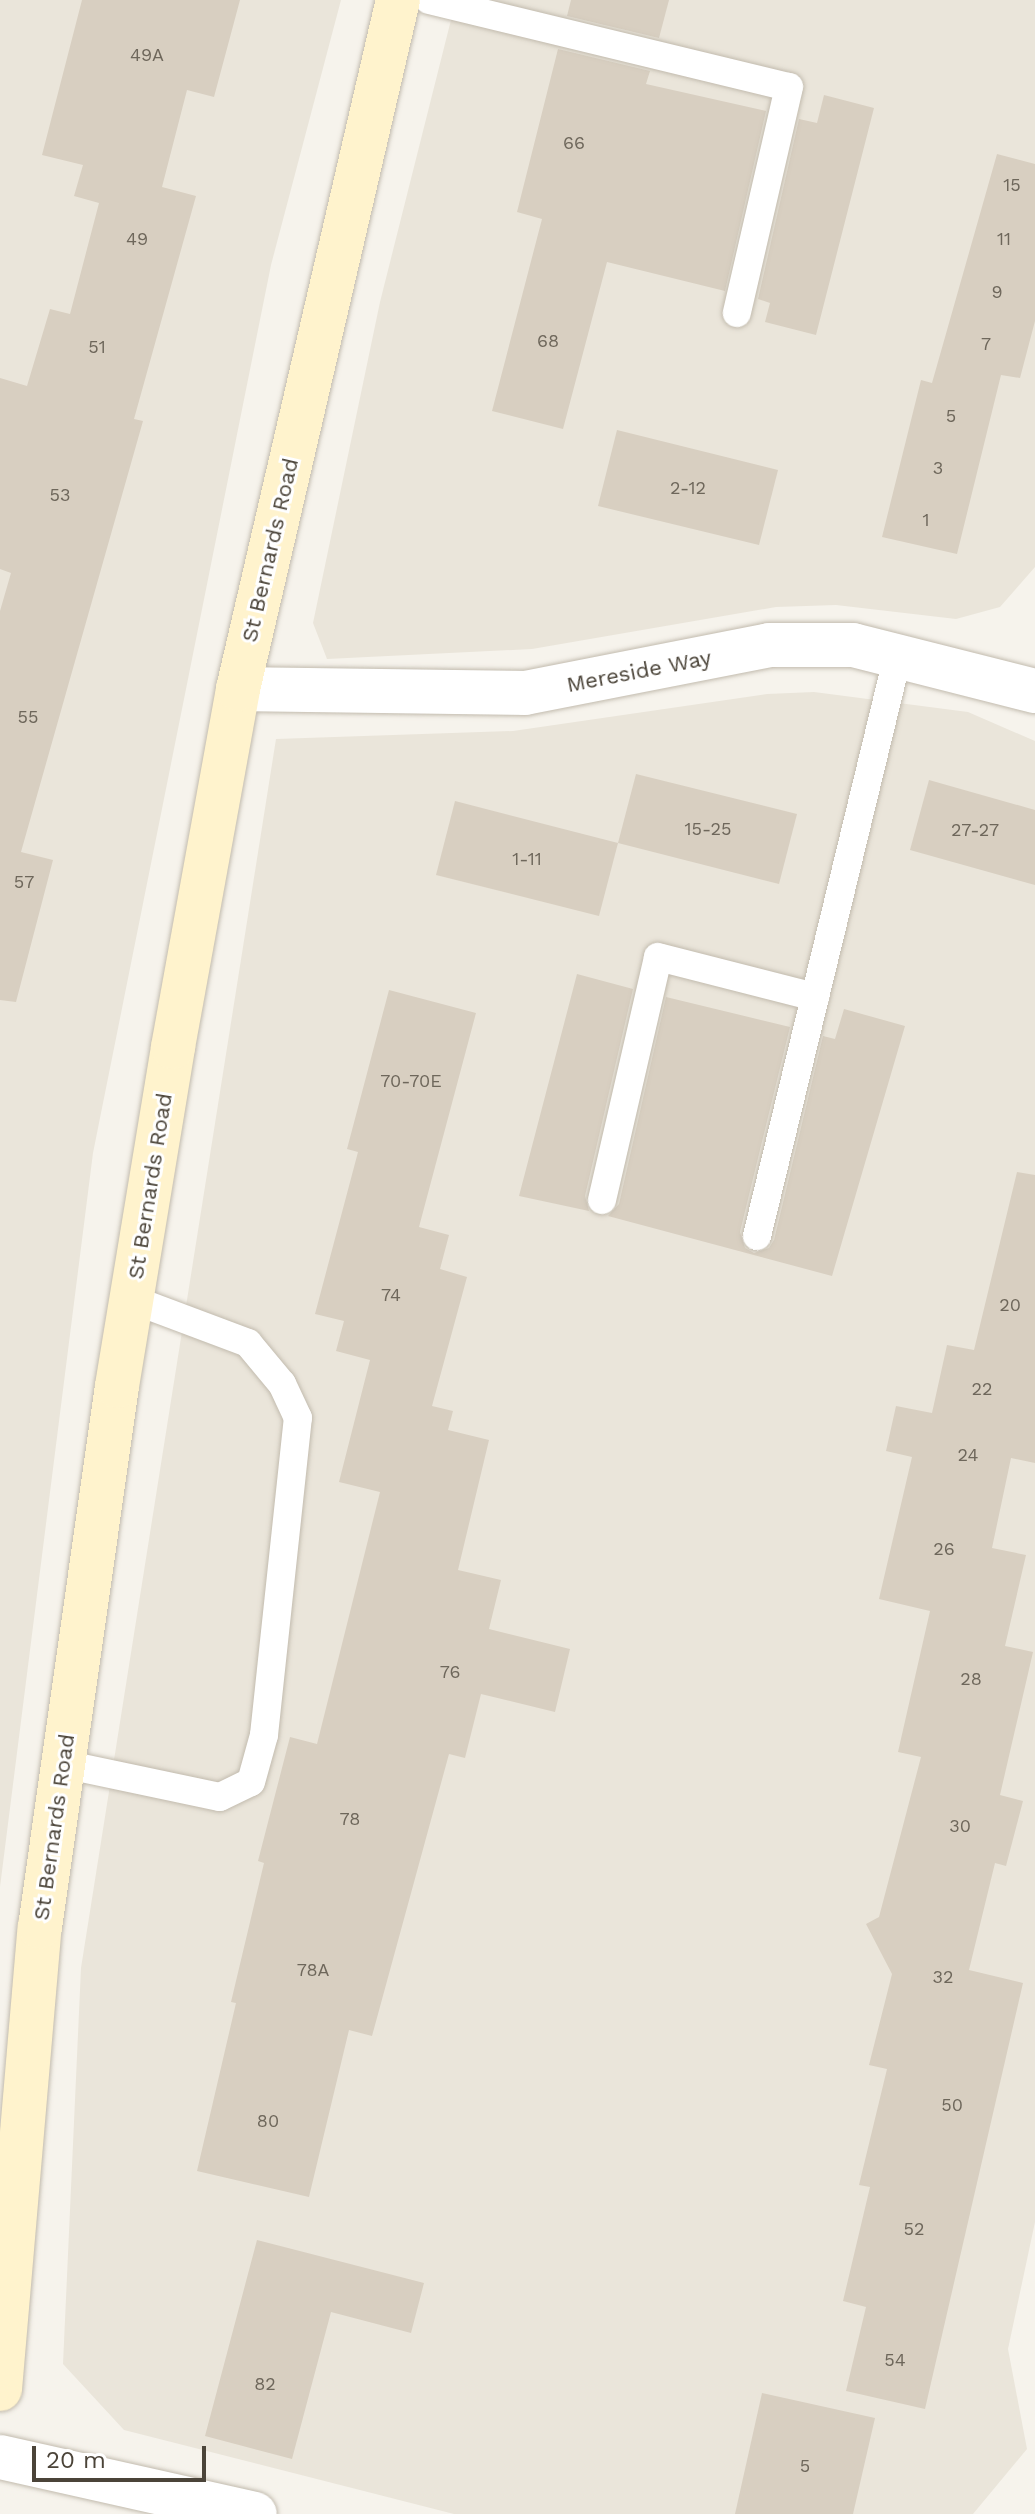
<!DOCTYPE html>
<html>
<head>
<meta charset="utf-8">
<style>
	body { margin:0 }
	#map { position:relative; width:1035px; height:2514px; overflow:hidden; background:#f6f3ec; font-family:"Work Sans",sans-serif }
	div>[style] { position:absolute }
	[style*='--x'] { left:calc(var(--x)*1px); top:calc(var(--y)*1px); width:calc(var(--w)*1px); rotate:calc(var(--a)*1deg) }
	.residential>* { inset:0; background:#eae5da }
	.building>* { inset:0; background:#d8cfc1 }
	.roads { filter:drop-shadow(0 0 2px #c2bbae) drop-shadow(0 0 2px #c2bbae) }
	.lane>* { height:28px; margin:-14px; padding:0 14px; transform-origin:14px; border-radius:14px; background:#fff }
	.street>* { height:44px; margin:-22px; padding:0 22px; transform-origin:22px; border-radius:22px; background:#fff }
	.secondary>* { height:44px; margin:-22px; padding:0 22px; transform-origin:22px; border-radius:22px; background:#fff3cd }
	span { translate:-50% -50%; white-space:nowrap; text-align:center; line-height:1.15; -webkit-text-stroke:6px #fff; paint-order:stroke }
	.number-label { font-size:18px; color:#6e675b }
	.number-label span { -webkit-text-stroke-width:0 }
	.street-label { font-size:22px; color:#4b4439 }
	.scale { position:absolute; left:32px; top:2446px; width:174px; height:36px; box-sizing:border-box; border:4px solid #4b4439; border-top:0; padding-left:10px; font-size:24px; line-height:28px; white-space:nowrap; color:#4b4439; -webkit-text-stroke:6px #fff; paint-order:stroke }
</style>
</head>
<body>
<div id="map">
	<div class="residential">
		<i style="clip-path:polygon(0 0,341px 0,271px 265px,93px 1153px,0 1887px)"></i>
		<i style="clip-path:polygon(456px 0,1035px 0,1035px 567px,1000px 607px,956px 619px,836px 605px,776px 607px,532px 649px,327px 659px,313px 623px,380px 302px)"></i>
		<i style="clip-path:polygon(814px 692px,968px 712px,1035px 741px,1035px 2222px,1008px 2349px,1027px 2449px,973px 2514px,454px 2514px,124px 2430px,63px 2364px,81px 1968px,276px 739px,513px 731px,767px 694px)"></i>
	</div>
	<div class="building">
		<i style="clip-path:polygon(82px 0,240px 0,214px 97px,187px 90px,162px 187px,196px 196px,134px 419px,143px 421px,21px 852px,53px 860px,16px 1002px,0 1000px,0 611px,11px 573px,0 569px,0 378px,27px 386px,50px 309px,70px 314px,99px 203px,74px 196px,83px 165px,42px 155px)"></i>
		<i style="clip-path:polygon(571px 0,669px 0,659px 38px,567px 16px)"></i>
		<i style="clip-path:polygon(558px 49px,650px 71px,646px 84px,766px 111px,725px 291px,607px 262px,563px 429px,492px 411px,542px 219px,517px 212px)"></i>
		<i style="clip-path:polygon(824px 95px,874px 108px,816px 335px,765px 322px,770px 303px,758px 299px,799px 119px,817px 123px)"></i>
		<i style="clip-path:polygon(997px 154px,1035px 164px,1035px 321px,1020px 378px,1001px 375px,957px 554px,882px 537px,921px 380px,932px 383px)"></i>
		<i style="clip-path:polygon(617px 430px,778px 470px,759px 545px,598px 506px)"></i>
		<i style="clip-path:polygon(636px 774px,797px 814px,779px 884px,618px 843px)"></i>
		<i style="clip-path:polygon(929px 780px,1035px 810px,1035px 885px,910px 850px)"></i>
		<i style="clip-path:polygon(455px 801px,618px 843px,599px 916px,436px 875px)"></i>
		<i style="clip-path:polygon(577px 974px,633px 989px,585px 1196px,589px 1211px,519px 1196px)"></i>
		<i style="clip-path:polygon(389px 990px,476px 1013px,419px 1227px,449px 1235px,440px 1269px,467px 1277px,432px 1406px,453px 1411px,448px 1430px,489px 1440px,458px 1570px,501px 1580px,489px 1629px,570px 1649px,555px 1712px,481px 1694px,465px 1758px,449px 1754px,372px 2036px,349px 2030px,309px 2197px,197px 2171px,236px 2003px,231px 2002px,264px 1863px,258px 1861px,290px 1737px,317px 1744px,380px 1492px,339px 1482px,370px 1360px,336px 1351px,344px 1321px,315px 1314px,358px 1152px,347px 1149px)"></i>
		<i style="clip-path:polygon(666px 997px,790px 1027px,740px 1232px,745px 1248px,754px 1253px,769px 1248px,774px 1240px,823px 1036px,835px 1039px,844px 1009px,905px 1026px,832px 1276px,608px 1216px,619px 1204px)"></i>
		<i style="clip-path:polygon(1017px 1172px,1035px 1175px,1035px 1463px,1011px 1458px,992px 1548px,1026px 1555px,1005px 1646px,1033px 1652px,1000px 1795px,1023px 1801px,1006px 1866px,995px 1863px,969px 1970px,1023px 1983px,925px 2409px,846px 2391px,866px 2307px,843px 2301px,870px 2187px,859px 2185px,887px 2069px,869px 2065px,892px 1974px,866px 1924px,879px 1917px,921px 1757px,898px 1752px,930px 1611px,879px 1599px,912px 1457px,886px 1451px,896px 1406px,932px 1413px,947px 1345px,974px 1350px)"></i>
		<i style="clip-path:polygon(257px 2240px,424px 2283px,411px 2333px,331px 2312px,292px 2459px,205px 2436px)"></i>
		<i style="clip-path:polygon(762px 2393px,875px 2418px,853px 2514px,735px 2514px)"></i>
	</div>
	<div class="roads">
		<div class="lane">
			<i style="--x:429;--y:0;--w:370;--a:13.6"></i>
			<i style="--x:789;--y:87;--w:232;--a:103"></i>
			<i style="--x:602;--y:1200;--w:249;--a:-77"></i>
			<i style="--x:658;--y:957;--w:162;--a:14.3"></i>
			<i style="--x:757;--y:1236;--w:598;--a:-76.36"></i>
			<i style="--x:63;--y:1764;--w:160;--a:11.9"></i>
			<i style="--x:220;--y:1797;--w:34;--a:-26"></i>
			<i style="--x:251;--y:1782;--w:49;--a:-74.5"></i>
			<i style="--x:264;--y:1735;--w:319;--a:-83.9"></i>
			<i style="--x:298;--y:1418;--w:38;--a:-115"></i>
			<i style="--x:282;--y:1384;--w:53;--a:-129.7"></i>
			<i style="--x:248;--y:1343;--w:125;--a:-159.4"></i>
		</div>
		<div class="street">
			<i style="--x:238;--y:689;--w:287;--a:0.8"></i>
			<i style="--x:525;--y:693;--w:249;--a:-11.1"></i>
			<i style="--x:769;--y:645;--w:84;--a:0"></i>
			<i style="--x:853;--y:645;--w:188;--a:14.2"></i>
			<i style="--x:0;--y:2457;--w:261;--a:12.6"></i>
		</div>
		<div class="secondary">
			<i style="--x:0;--y:2389;--w:464;--a:-85.1"></i>
			<i style="--x:40;--y:1927;--w:546;--a:-81.9"></i>
			<i style="--x:117;--y:1386;--w:344;--a:-80.6"></i>
			<i style="--x:173;--y:1047;--w:364;--a:-79.7"></i>
			<i style="--x:238;--y:689;--w:707;--a:-76.93"></i>
		</div>
	</div>
	<div class="number-label">
		<span style="left:147px;top:55px">49A</span>
		<span style="left:574px;top:143px">66</span>
		<span style="left:1012px;top:185px">15</span>
		<span style="left:137px;top:239px">49</span>
		<span style="left:1004px;top:239px">11</span>
		<span style="left:997px;top:292px">9</span>
		<span style="left:548px;top:341px">68</span>
		<span style="left:986px;top:344px">7</span>
		<span style="left:97px;top:347px">51</span>
		<span style="left:951px;top:416px">5</span>
		<span style="left:938px;top:468px">3</span>
		<span style="left:688px;top:488px">2-12</span>
		<span style="left:60px;top:495px">53</span>
		<span style="left:926px;top:520px">1</span>
		<span style="left:28px;top:717px">55</span>
		<span style="left:708px;top:829px">15-25</span>
		<span style="left:975px;top:830px">27-27</span>
		<span style="left:527px;top:859px">1-11</span>
		<span style="left:24px;top:882px">57</span>
		<span style="left:411px;top:1081px">70-70E</span>
		<span style="left:391px;top:1295px">74</span>
		<span style="left:1010px;top:1305px">20</span>
		<span style="left:982px;top:1389px">22</span>
		<span style="left:968px;top:1455px">24</span>
		<span style="left:944px;top:1549px">26</span>
		<span style="left:450px;top:1672px">76</span>
		<span style="left:971px;top:1679px">28</span>
		<span style="left:350px;top:1819px">78</span>
		<span style="left:960px;top:1826px">30</span>
		<span style="left:313px;top:1970px">78A</span>
		<span style="left:943px;top:1977px">32</span>
		<span style="left:952px;top:2105px">50</span>
		<span style="left:268px;top:2121px">80</span>
		<span style="left:914px;top:2229px">52</span>
		<span style="left:895px;top:2360px">54</span>
		<span style="left:265px;top:2384px">82</span>
		<span style="left:805px;top:2466px">5</span>
	</div>
	<div class="street-label">
		<span style="left:270px;top:550px;rotate:-77deg">St Bernards Road</span>
		<span style="left:639px;top:671px;rotate:-11deg">Mereside Way</span>
		<span style="left:150px;top:1186px;rotate:-81deg">St Bernards Road</span>
		<span style="left:54px;top:1827px;rotate:-82deg">St Bernards Road</span>
	</div>
	<div class="scale">20 m</div>
</div>
</body>
</html>
